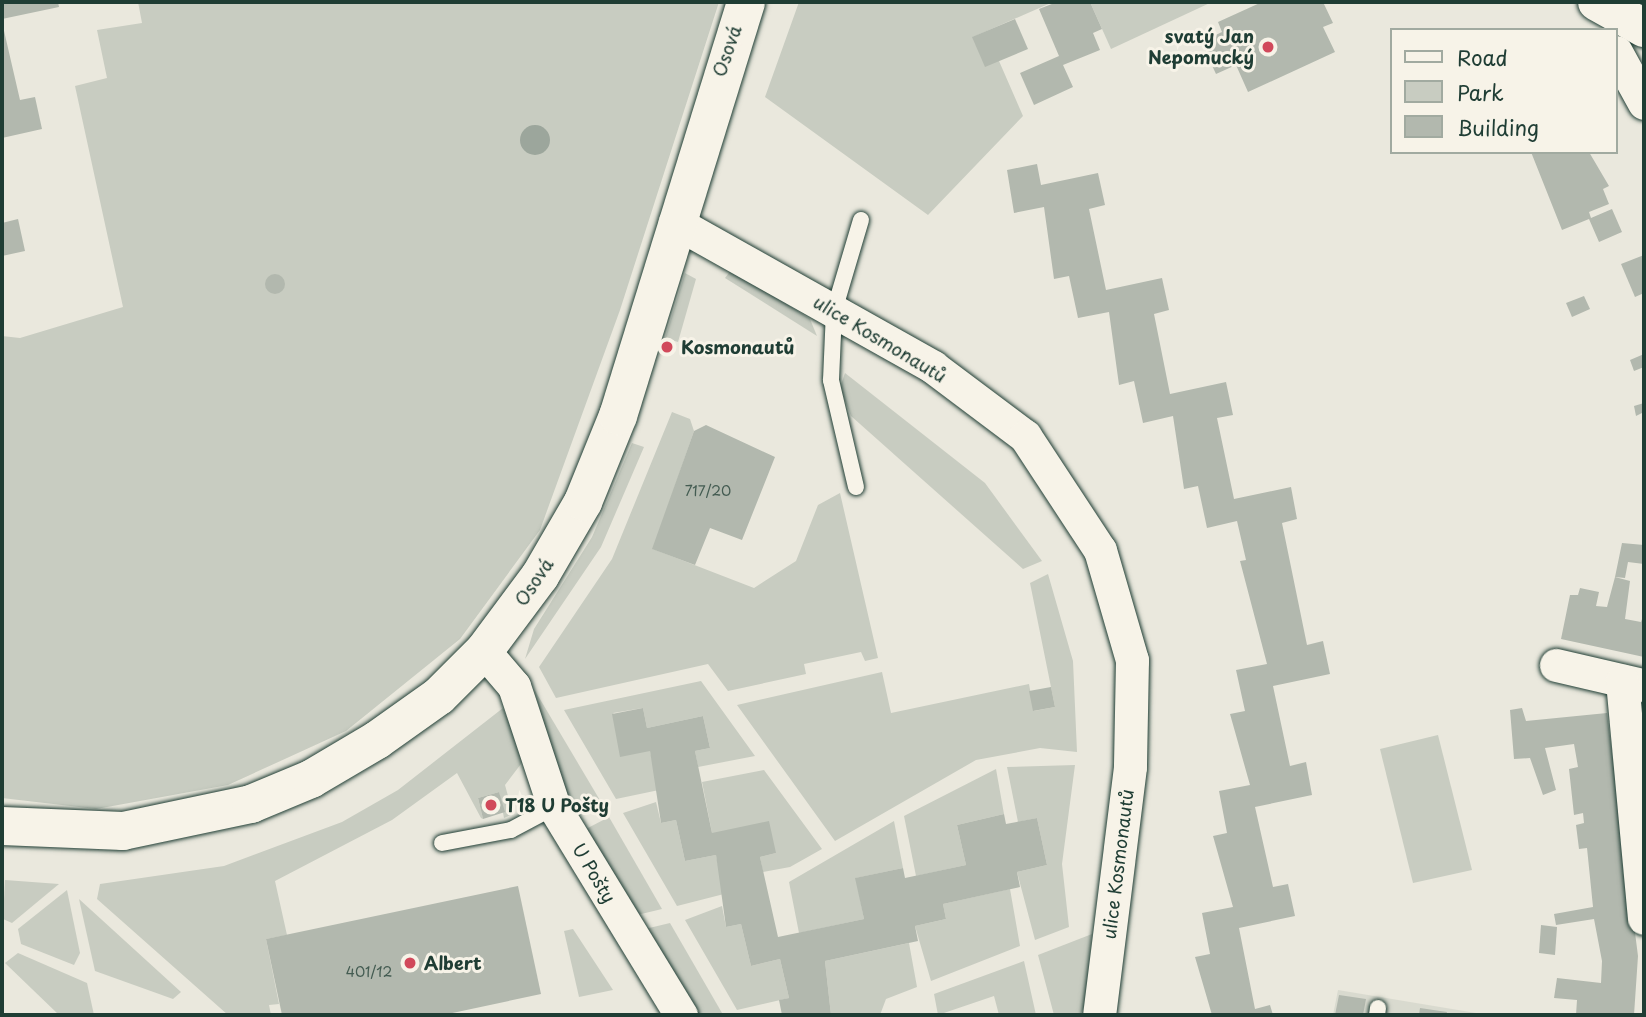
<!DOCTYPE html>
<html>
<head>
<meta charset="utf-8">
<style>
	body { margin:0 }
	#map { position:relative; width:1646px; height:1017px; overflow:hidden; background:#eae8dd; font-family:"Playpen Sans",sans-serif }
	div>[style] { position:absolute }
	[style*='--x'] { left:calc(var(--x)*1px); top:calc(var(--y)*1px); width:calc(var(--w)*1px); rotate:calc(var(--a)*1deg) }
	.built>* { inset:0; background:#d9dacf }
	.green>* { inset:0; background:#c8ccc1 }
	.water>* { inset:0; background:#9ca69c }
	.round { border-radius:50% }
	.building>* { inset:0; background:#b2b8ae }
	.roads { filter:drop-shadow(0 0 2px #1f3d34) drop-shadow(0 0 2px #1f3d34) }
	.lane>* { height:16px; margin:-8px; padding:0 8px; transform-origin:8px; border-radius:8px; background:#f7f3e8 }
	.street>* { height:33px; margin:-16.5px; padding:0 16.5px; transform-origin:16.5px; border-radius:16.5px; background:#f7f3e8 }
	.secondary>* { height:38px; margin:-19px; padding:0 19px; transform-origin:19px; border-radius:19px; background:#f7f3e8 }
	.dots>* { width:19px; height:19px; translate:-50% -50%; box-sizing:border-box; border:4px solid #f7f3e8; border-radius:50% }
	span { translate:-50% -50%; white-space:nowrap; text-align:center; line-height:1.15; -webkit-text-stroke:6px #f7f3e8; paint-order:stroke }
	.number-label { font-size:14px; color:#445c52 }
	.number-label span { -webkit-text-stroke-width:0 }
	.poi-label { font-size:18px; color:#1f3d34; font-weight:700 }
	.right { translate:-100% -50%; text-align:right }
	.left { translate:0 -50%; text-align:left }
	.street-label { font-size:18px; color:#1f3d34 }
	.frame { position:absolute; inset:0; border:4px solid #1f3d34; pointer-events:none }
	.legend { position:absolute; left:1390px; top:28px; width:228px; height:126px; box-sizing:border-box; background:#f7f3e8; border:2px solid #a1aaa0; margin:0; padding:9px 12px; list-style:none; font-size:21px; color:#1f3d34 }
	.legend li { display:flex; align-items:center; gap:14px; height:35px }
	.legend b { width:35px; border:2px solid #a1aaa0 }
</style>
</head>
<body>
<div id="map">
	<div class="built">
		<i style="clip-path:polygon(1338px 990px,1488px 1015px,1333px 1015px)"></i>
	</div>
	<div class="green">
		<i style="clip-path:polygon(138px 2px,719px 2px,620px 310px,540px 530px,460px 639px,346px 731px,228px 785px,96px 809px,2px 798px,2px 336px,20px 338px,123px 307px,75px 86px,107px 78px,97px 30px,142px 23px)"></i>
		<i style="clip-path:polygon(799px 2px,1053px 2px,973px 37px,999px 61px,1023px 116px,928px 215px,765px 97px)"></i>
		<i style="clip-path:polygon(1090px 2px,1212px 2px,1111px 49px)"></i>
		<i style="clip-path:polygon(732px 269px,810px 319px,817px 336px,725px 278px)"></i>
		<i style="clip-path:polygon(685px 273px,696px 279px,678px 342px,665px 338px)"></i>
		<i style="clip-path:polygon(845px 373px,985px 483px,1042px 561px,1023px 569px,851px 416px,840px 388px)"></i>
		<i style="clip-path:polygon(672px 412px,690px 419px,694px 431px,653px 549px,754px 588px,796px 561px,818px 505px,840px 493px,878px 658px,865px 661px,861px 652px,804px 664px,806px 674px,728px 691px,708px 664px,556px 698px,539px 667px,612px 559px)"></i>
		<i style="clip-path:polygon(632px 443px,644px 447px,601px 547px,525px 659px,534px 629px,592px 537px)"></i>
		<i style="clip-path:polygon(1048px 574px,1073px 661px,1077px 752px,1040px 748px,976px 760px,835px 841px,737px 705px,882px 672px,891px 713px,1029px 684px,1034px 711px,1055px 707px,1030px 583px)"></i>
		<i style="clip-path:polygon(701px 681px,755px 756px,698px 767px,695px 751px,710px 748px,703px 716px,647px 728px,643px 708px,613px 713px,650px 751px,659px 790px,616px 799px,564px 710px)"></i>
		<i style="clip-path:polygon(534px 689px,601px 802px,576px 817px,565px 797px)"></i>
		<i style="clip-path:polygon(503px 708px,524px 760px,505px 785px,513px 814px,504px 818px,499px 792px,478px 798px,483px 819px,481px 818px,457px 773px,392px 820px,275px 881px,287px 935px,266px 939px,279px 1004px,269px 1005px,271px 1015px,228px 1015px,97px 899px,100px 884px,224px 866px,342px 822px,398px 790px)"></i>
		<i style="clip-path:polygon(1438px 735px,1472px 870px,1413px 883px,1380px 749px)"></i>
		<i style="clip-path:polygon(1075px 765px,1062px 864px,1069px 927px,1035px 940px,1017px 872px,1047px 865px,1037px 818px,1018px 822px,1007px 767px)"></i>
		<i style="clip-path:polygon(996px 769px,1004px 814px,957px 825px,966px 865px,916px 876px,904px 816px)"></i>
		<i style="clip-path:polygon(764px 770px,822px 849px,790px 867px,763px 872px,760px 857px,776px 853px,712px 833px,702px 782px)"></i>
		<i style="clip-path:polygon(656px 802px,661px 823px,676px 820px,685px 861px,716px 855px,724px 894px,677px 906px,623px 813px)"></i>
		<i style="clip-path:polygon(609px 817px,662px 909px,637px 915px,584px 830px)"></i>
		<i style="clip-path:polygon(894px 821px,903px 868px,856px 878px,864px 919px,799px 933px,789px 882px)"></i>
		<i style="clip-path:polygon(5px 880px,59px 884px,12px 923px,3px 919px)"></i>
		<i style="clip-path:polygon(1010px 889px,1020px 946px,931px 981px,915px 926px,946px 919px,943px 904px)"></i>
		<i style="clip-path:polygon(67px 890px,80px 953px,74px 965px,21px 944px,18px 929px)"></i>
		<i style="clip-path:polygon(79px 899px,181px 992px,173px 999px,95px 971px)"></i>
		<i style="clip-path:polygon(722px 906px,726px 927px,741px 924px,751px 966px,780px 959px,789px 998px,737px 1010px,685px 920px)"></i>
		<i style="clip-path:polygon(670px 923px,722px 1013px,699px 1015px,645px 929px)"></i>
		<i style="clip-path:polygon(573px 929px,613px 990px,579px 997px,564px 931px)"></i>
		<i style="clip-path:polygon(1092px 934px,1085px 1005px,1080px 1015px,1054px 1015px,1038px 955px)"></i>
		<i style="clip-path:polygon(909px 943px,917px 987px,886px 999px,880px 1015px,831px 1015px,825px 961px)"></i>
		<i style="clip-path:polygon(18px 953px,87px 983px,94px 1015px,59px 1015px,5px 963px)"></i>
		<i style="clip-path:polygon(1024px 961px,1036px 1015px,999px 1015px,994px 996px,938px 1015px,934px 994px)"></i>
	</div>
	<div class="water">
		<i class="round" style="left:520px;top:125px;width:30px;height:30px"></i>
	</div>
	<div class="building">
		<i style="clip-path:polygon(2px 2px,58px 2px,59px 7px,2px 19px)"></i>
		<i style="clip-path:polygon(1057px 2px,1090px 2px,1102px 29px,1093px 33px,1100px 50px,1063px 65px,1073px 87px,1034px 105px,1020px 73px,1059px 56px,1039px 9px)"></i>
		<i style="clip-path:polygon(1262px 2px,1323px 2px,1333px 23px,1323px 27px,1335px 52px,1248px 92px,1236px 65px,1216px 74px,1201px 42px,1222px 32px,1218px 22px)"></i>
		<i style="clip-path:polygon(1015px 19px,1028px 49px,985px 67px,972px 37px)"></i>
		<i style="clip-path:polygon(2px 22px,20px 100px,35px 97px,42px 129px,2px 138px)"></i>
		<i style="clip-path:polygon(1531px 152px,1589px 152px,1609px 186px,1603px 189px,1609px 204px,1589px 212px,1591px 218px,1612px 209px,1622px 232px,1599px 242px,1589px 219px,1562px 230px)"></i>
		<i style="clip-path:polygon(1037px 164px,1041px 185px,1098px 173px,1105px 205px,1089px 209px,1106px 290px,1162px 278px,1169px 310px,1154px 314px,1170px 394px,1226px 382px,1233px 415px,1217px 418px,1234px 499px,1291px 487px,1297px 519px,1282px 523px,1307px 645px,1323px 641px,1330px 674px,1273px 686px,1290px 766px,1306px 762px,1312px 795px,1255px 807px,1273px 887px,1288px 884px,1295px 916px,1239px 928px,1255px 1009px,1270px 1005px,1273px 1015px,1212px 1015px,1195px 957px,1210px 954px,1202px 913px,1233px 907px,1213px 836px,1227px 833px,1219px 791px,1250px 785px,1230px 714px,1245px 711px,1236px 670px,1267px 664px,1240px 561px,1246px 560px,1237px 521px,1207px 528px,1198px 486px,1184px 489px,1173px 416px,1143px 423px,1134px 381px,1119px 385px,1109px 312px,1078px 318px,1069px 276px,1054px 279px,1044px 207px,1014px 213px,1007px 170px)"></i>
		<i style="clip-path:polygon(18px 219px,25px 251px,2px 256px,2px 223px)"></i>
		<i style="clip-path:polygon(1644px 255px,1644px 293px,1635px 297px,1621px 264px)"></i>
		<i class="round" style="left:265px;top:274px;width:20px;height:20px"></i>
		<i style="clip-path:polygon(1584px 296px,1590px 309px,1572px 317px,1566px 303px)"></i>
		<i style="clip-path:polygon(1644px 354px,1644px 367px,1634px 371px,1630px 360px)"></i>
		<i style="clip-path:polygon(1644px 403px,1644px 412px,1636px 416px,1634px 406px)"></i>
		<i style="clip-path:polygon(706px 425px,775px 457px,742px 540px,710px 528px,695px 565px,652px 549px,694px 431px)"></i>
		<i style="clip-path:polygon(1622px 543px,1644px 545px,1644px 564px,1628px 562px,1625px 578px,1615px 577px)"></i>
		<i style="clip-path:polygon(1615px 577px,1630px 581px,1625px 619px,1641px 622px,1644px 613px,1644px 657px,1561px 639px,1570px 595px,1578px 595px,1580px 588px,1599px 592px,1596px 606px,1607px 607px)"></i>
		<i style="clip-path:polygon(1051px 687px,1055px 707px,1033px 711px,1029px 691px)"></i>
		<i style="clip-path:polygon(643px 708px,647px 728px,703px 716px,710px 748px,695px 751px,712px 833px,769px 821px,776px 853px,760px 857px,778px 937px,864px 919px,855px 878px,903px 868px,905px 878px,966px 865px,957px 825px,1004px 814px,1006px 824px,1037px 818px,1047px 865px,1017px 872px,1020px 887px,943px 904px,946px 919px,915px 926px,918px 941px,825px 961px,831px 1015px,782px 1015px,779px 1000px,789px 998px,780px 959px,751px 966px,741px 924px,726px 927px,716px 855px,685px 861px,676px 820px,661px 823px,650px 751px,620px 757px,612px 714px)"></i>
		<i style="clip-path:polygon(1522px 708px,1526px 721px,1607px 713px,1638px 956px,1634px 1015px,1576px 1015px,1577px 1000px,1554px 998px,1557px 978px,1601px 983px,1602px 961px,1594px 919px,1556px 925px,1554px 914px,1593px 907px,1587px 848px,1579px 849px,1576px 825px,1584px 823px,1583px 813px,1574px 815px,1569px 769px,1578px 767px,1574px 744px,1545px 748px,1556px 790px,1543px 795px,1530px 758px,1514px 759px,1510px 710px)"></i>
		<i style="clip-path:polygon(499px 792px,505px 812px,483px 819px,478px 798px)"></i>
		<i style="clip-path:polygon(518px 886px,541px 994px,443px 1015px,282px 1015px,266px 939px)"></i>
		<i style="clip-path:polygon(1541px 925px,1557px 927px,1555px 955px,1539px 953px)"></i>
		<i style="clip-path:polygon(1339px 995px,1366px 999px,1363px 1015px,1335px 1015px)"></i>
		<i style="clip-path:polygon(1420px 1008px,1447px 1012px,1446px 1015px,1419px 1015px)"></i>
	</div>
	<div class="roads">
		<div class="lane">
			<i style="--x:856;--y:487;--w:110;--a:-103.2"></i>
			<i style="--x:831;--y:380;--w:69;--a:-87.5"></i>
			<i style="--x:834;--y:311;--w:95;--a:-73.5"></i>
			<i style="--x:442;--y:843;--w:70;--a:-10.7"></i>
			<i style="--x:511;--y:830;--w:49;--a:-28.1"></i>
			<i style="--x:1377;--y:1015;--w:7;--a:-82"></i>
		</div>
		<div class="street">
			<i style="--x:1616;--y:52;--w:58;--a:61.2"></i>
			<i style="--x:675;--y:222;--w:296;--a:29.3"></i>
			<i style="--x:933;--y:367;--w:115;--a:36.9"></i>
			<i style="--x:1025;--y:436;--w:136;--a:56.7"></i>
			<i style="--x:1100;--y:550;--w:115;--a:73.8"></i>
			<i style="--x:1132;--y:660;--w:107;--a:91.1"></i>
			<i style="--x:1130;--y:767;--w:250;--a:97.1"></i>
			<i style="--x:484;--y:651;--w:46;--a:49.4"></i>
			<i style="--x:514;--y:686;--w:127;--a:71.7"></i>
			<i style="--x:554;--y:807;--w:244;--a:58.6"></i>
			<i style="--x:1556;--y:665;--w:88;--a:13.1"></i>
			<i style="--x:1622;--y:681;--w:238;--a:84.7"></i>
		</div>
		<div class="secondary">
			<i style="--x:1597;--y:2;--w:54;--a:29"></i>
			<i style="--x:2;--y:826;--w:121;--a:2.4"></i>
			<i style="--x:123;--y:831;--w:131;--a:-11.9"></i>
			<i style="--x:251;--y:804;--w:65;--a:-22.6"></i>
			<i style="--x:311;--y:779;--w:77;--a:-30.6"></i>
			<i style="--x:377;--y:740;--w:76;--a:-35.4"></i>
			<i style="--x:439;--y:696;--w:64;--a:-45"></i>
			<i style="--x:484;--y:651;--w:94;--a:-53.3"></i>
			<i style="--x:540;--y:576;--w:86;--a:-59.8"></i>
			<i style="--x:583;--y:502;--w:93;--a:-67.9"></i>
			<i style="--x:618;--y:416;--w:433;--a:-72.8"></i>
		</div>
	</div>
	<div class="dots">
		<i style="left:1268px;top:47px;background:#d1495b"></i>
		<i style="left:667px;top:347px;background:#d1495b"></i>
		<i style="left:491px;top:805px;background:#d1495b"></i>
		<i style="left:410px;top:963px;background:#d1495b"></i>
	</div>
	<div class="number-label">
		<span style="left:708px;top:491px">717/20</span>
		<span style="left:369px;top:972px">401/12</span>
	</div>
	<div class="poi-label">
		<span class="right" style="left:1254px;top:47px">svatý Jan<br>Nepomucký</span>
		<span class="left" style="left:681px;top:347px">Kosmonautů</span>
		<span class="left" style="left:505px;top:805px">T18 U Pošty</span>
		<span class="left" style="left:424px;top:963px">Albert</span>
	</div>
	<div class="street-label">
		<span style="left:727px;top:51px;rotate:-71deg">Osová</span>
		<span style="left:880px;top:339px;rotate:31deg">ulice Kosmonautů</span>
		<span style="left:534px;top:582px;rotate:-56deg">Osová</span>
		<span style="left:1118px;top:864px;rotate:-83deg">ulice Kosmonautů</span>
		<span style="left:594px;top:873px;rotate:59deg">U Pošty</span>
	</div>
	<div class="frame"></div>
	<ul class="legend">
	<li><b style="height:9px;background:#f7f3e8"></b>Road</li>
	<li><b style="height:19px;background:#c8ccc1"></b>Park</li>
	<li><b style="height:19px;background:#b2b8ae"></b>Building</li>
	</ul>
</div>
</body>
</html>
